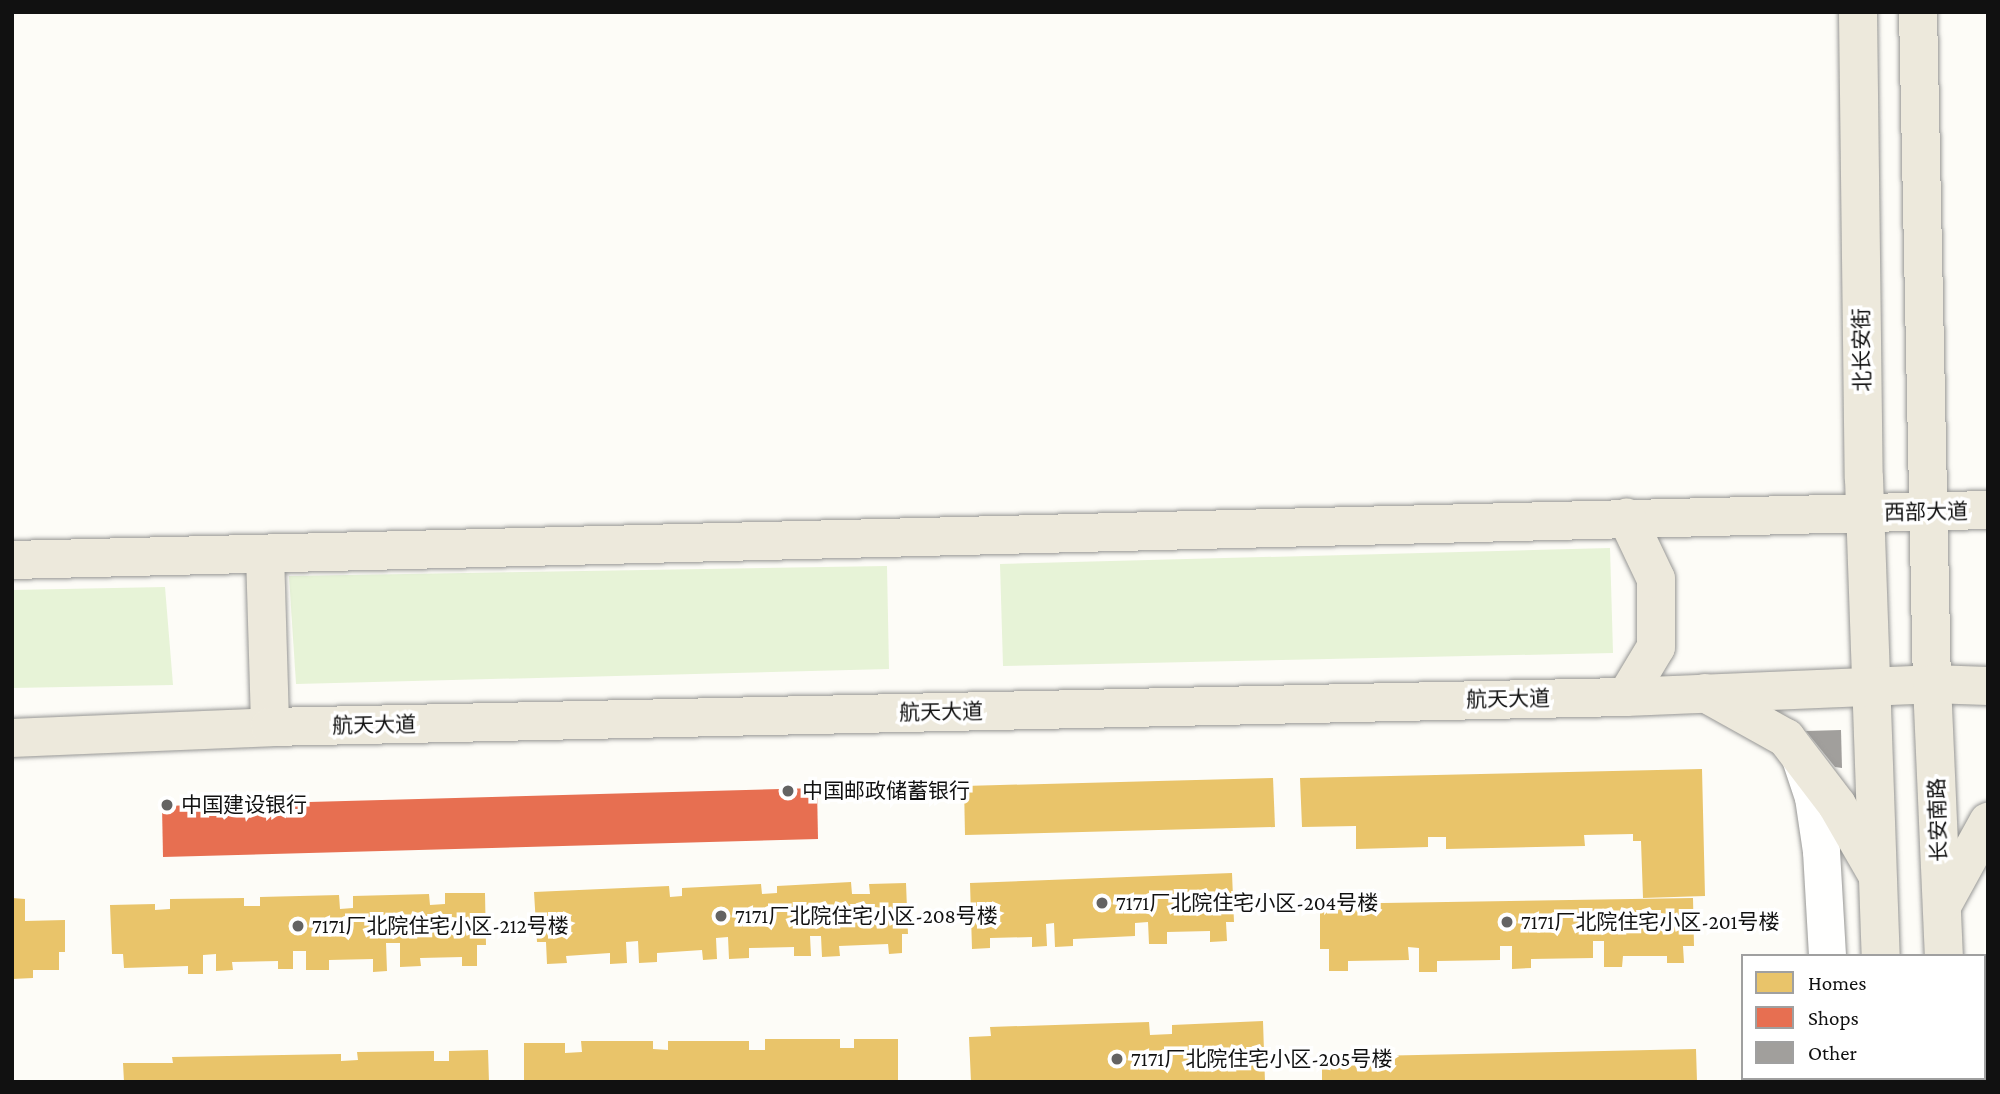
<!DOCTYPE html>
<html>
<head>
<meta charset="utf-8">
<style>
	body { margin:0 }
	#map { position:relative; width:2000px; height:1094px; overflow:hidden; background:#fdfcf7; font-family:"Crimson Pro","Noto Sans SC",serif }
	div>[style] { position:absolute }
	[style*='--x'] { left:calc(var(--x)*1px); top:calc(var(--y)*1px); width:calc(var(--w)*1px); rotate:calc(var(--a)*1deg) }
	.green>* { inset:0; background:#e7f3d7 }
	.homes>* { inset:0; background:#e9c46a }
	.shops>* { inset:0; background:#e76f51 }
	.building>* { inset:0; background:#a19f9c }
	.roads { filter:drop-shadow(0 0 2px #979795) drop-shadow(0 0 2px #979795) }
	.minor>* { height:37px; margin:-18.5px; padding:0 18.5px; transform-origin:18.5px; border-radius:18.5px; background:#fffffe }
	.major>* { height:38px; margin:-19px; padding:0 19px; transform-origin:19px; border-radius:19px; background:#ede9dc }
	.dots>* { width:19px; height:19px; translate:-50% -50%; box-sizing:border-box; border:4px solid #fff; border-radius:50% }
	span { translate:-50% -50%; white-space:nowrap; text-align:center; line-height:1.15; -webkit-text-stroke:7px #fff; paint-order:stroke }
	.street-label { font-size:21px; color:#111 }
	.poi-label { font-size:21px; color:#111 }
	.left { translate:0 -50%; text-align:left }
	.frame { position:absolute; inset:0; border:14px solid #111; pointer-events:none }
	.legend { position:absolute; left:1741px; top:954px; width:245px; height:126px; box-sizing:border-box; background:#fff; border:2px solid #a0a0a0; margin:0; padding:9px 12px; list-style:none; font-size:21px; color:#111 }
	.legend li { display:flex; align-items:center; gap:14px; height:35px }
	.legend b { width:35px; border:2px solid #a0a0a0 }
</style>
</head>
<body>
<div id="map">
	<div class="green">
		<i style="clip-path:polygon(1610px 548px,1613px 653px,1003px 666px,1000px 564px)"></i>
		<i style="clip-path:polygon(887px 566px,889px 669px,296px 684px,289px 576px)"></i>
		<i style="clip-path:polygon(165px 587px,173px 685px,12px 688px,12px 590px)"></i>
	</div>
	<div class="homes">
		<i style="clip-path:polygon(1702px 769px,1705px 896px,1643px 898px,1641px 841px,1633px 841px,1633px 834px,1584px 835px,1585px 846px,1446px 849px,1446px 837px,1428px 837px,1428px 847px,1356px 849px,1356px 826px,1302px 827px,1300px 778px)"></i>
		<i style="clip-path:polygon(1273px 778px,1275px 827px,965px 835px,964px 786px)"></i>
		<i style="clip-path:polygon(1232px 873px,1234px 922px,1226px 922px,1227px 941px,1210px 942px,1210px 931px,1167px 932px,1167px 944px,1149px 944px,1148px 922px,1135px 923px,1135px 936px,1073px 939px,1073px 946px,1055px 947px,1054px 923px,1046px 924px,1047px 946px,1032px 947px,1032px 937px,990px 938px,990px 948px,972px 949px,970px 883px)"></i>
		<i style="clip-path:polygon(851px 882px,852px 894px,870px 894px,869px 884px,906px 883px,908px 934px,902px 934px,902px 953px,889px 954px,888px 944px,839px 946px,840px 956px,822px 957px,821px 936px,810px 936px,811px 956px,794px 956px,794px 947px,749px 948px,749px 958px,729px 959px,728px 937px,716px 938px,717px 959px,703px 960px,702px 950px,657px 953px,657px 962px,639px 963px,638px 941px,626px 942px,627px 963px,610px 964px,610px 953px,566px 956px,567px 963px,547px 964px,546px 942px,537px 942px,534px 892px,669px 886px,670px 897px,682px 896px,682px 888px,761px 884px,762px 894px,777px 893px,777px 886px)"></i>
		<i style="clip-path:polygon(445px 893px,485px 893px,486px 945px,477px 945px,477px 966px,462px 966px,462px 957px,420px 958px,421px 966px,400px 967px,400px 943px,386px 943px,387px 971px,373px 972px,373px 959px,329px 960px,329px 970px,306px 970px,306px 951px,293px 951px,293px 969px,278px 969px,278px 961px,232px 962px,233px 970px,216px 971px,216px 954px,203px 955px,203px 974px,188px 974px,188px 966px,124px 968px,123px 954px,112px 954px,110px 905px,155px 904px,155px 910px,170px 909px,170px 899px,244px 898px,244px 906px,260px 906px,260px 897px,339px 895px,340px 909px,353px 908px,353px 896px,429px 894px,430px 905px,445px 904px)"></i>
		<i style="clip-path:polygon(12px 898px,25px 899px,25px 921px,65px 920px,65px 952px,59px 952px,59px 970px,33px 970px,33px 978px,12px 979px)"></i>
		<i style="clip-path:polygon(1693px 898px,1694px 946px,1683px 946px,1684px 963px,1667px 963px,1667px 956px,1623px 956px,1622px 967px,1604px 967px,1604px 941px,1593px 941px,1593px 958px,1531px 959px,1531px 968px,1512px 969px,1512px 946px,1500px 946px,1500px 960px,1437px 961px,1437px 972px,1419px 972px,1419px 948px,1408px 947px,1409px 960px,1348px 961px,1348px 971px,1329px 971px,1329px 949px,1320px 949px,1320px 904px)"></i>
		<i style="clip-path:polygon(1263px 1021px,1265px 1082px,971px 1082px,969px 1037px,991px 1036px,990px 1027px,1149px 1022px,1150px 1035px,1172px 1034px,1172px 1025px)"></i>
		<i style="clip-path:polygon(765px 1039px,840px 1039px,840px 1048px,854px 1048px,854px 1039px,898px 1039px,898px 1082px,524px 1082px,524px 1043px,565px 1043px,565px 1053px,582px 1052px,581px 1041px,653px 1041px,653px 1049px,668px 1050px,668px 1041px,749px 1041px,749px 1050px,765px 1050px)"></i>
		<i style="clip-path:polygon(1696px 1049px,1697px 1082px,1322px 1082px,1322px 1057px)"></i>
		<i style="clip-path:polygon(488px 1050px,489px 1082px,124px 1082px,123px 1063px,173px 1063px,172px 1057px,341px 1054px,341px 1061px,358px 1060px,357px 1052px,434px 1051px,434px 1061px,449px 1061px,449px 1051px)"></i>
	</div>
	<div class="shops">
		<i style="clip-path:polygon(817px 788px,818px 839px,163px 857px,162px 806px)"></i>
	</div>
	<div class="building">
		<i style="clip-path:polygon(1841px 730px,1842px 768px,1835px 767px,1806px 731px)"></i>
	</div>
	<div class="roads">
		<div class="minor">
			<i style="--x:1800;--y:758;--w:41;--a:71.6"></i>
			<i style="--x:1813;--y:797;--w:55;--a:81.6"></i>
			<i style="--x:1821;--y:851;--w:105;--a:86.7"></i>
			<i style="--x:1832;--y:1078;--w:4;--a:90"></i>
		</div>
		<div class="major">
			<i style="--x:1858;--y:12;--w:466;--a:89.3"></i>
			<i style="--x:1864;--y:478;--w:478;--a:88"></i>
			<i style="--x:1918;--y:12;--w:672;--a:88.81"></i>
			<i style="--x:1932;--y:684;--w:272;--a:87.5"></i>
			<i style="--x:265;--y:554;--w:173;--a:88.3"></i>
			<i style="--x:12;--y:560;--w:1977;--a:-1.45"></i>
			<i style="--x:1705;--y:693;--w:93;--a:29.1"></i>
			<i style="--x:1786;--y:738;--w:84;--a:52.7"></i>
			<i style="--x:1837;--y:805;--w:76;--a:60.1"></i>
			<i style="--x:1626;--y:697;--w:58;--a:-59"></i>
			<i style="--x:1656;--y:647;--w:68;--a:-90"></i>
			<i style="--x:1656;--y:579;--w:68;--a:-115.4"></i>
			<i style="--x:12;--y:738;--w:258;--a:-2.4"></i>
			<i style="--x:270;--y:727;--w:1356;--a:-1.27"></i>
			<i style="--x:1626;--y:697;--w:306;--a:-2.4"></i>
			<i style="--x:1932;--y:684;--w:56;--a:2"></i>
			<i style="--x:1943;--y:904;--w:94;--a:-61.2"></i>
			<i style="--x:1885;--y:1078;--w:4;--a:90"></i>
			<i style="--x:1948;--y:1078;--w:4;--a:76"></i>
		</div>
	</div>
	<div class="dots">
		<i style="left:788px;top:791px;background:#646362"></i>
		<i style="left:167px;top:805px;background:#646362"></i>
		<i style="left:1102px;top:903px;background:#646362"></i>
		<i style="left:721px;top:916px;background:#646362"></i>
		<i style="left:1507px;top:922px;background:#646362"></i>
		<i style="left:298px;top:926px;background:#646362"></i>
		<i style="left:1117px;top:1059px;background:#646362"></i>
	</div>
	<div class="street-label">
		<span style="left:1862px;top:350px;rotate:-91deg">北长安街</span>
		<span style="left:1926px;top:512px;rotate:-1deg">西部大道</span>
		<span style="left:1508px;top:699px;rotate:-1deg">航天大道</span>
		<span style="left:941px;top:712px;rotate:-1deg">航天大道</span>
		<span style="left:374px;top:725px;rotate:-1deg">航天大道</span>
		<span style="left:1938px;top:820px;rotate:-92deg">长安南路</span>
	</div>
	<div class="poi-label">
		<span class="left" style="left:802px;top:791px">中国邮政储蓄银行</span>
		<span class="left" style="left:181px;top:805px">中国建设银行</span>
		<span class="left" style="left:1116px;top:903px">7171厂北院住宅小区-204号楼</span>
		<span class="left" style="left:735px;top:916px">7171厂北院住宅小区-208号楼</span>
		<span class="left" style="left:1521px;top:922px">7171厂北院住宅小区-201号楼</span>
		<span class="left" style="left:312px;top:926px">7171厂北院住宅小区-212号楼</span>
		<span class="left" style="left:1131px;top:1059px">7171厂北院住宅小区-205号楼</span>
	</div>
	<div class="frame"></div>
	<ul class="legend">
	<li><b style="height:19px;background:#e9c46a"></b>Homes</li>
	<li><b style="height:19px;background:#e76f51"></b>Shops</li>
	<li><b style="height:19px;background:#a19f9c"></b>Other</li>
	</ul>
</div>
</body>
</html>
